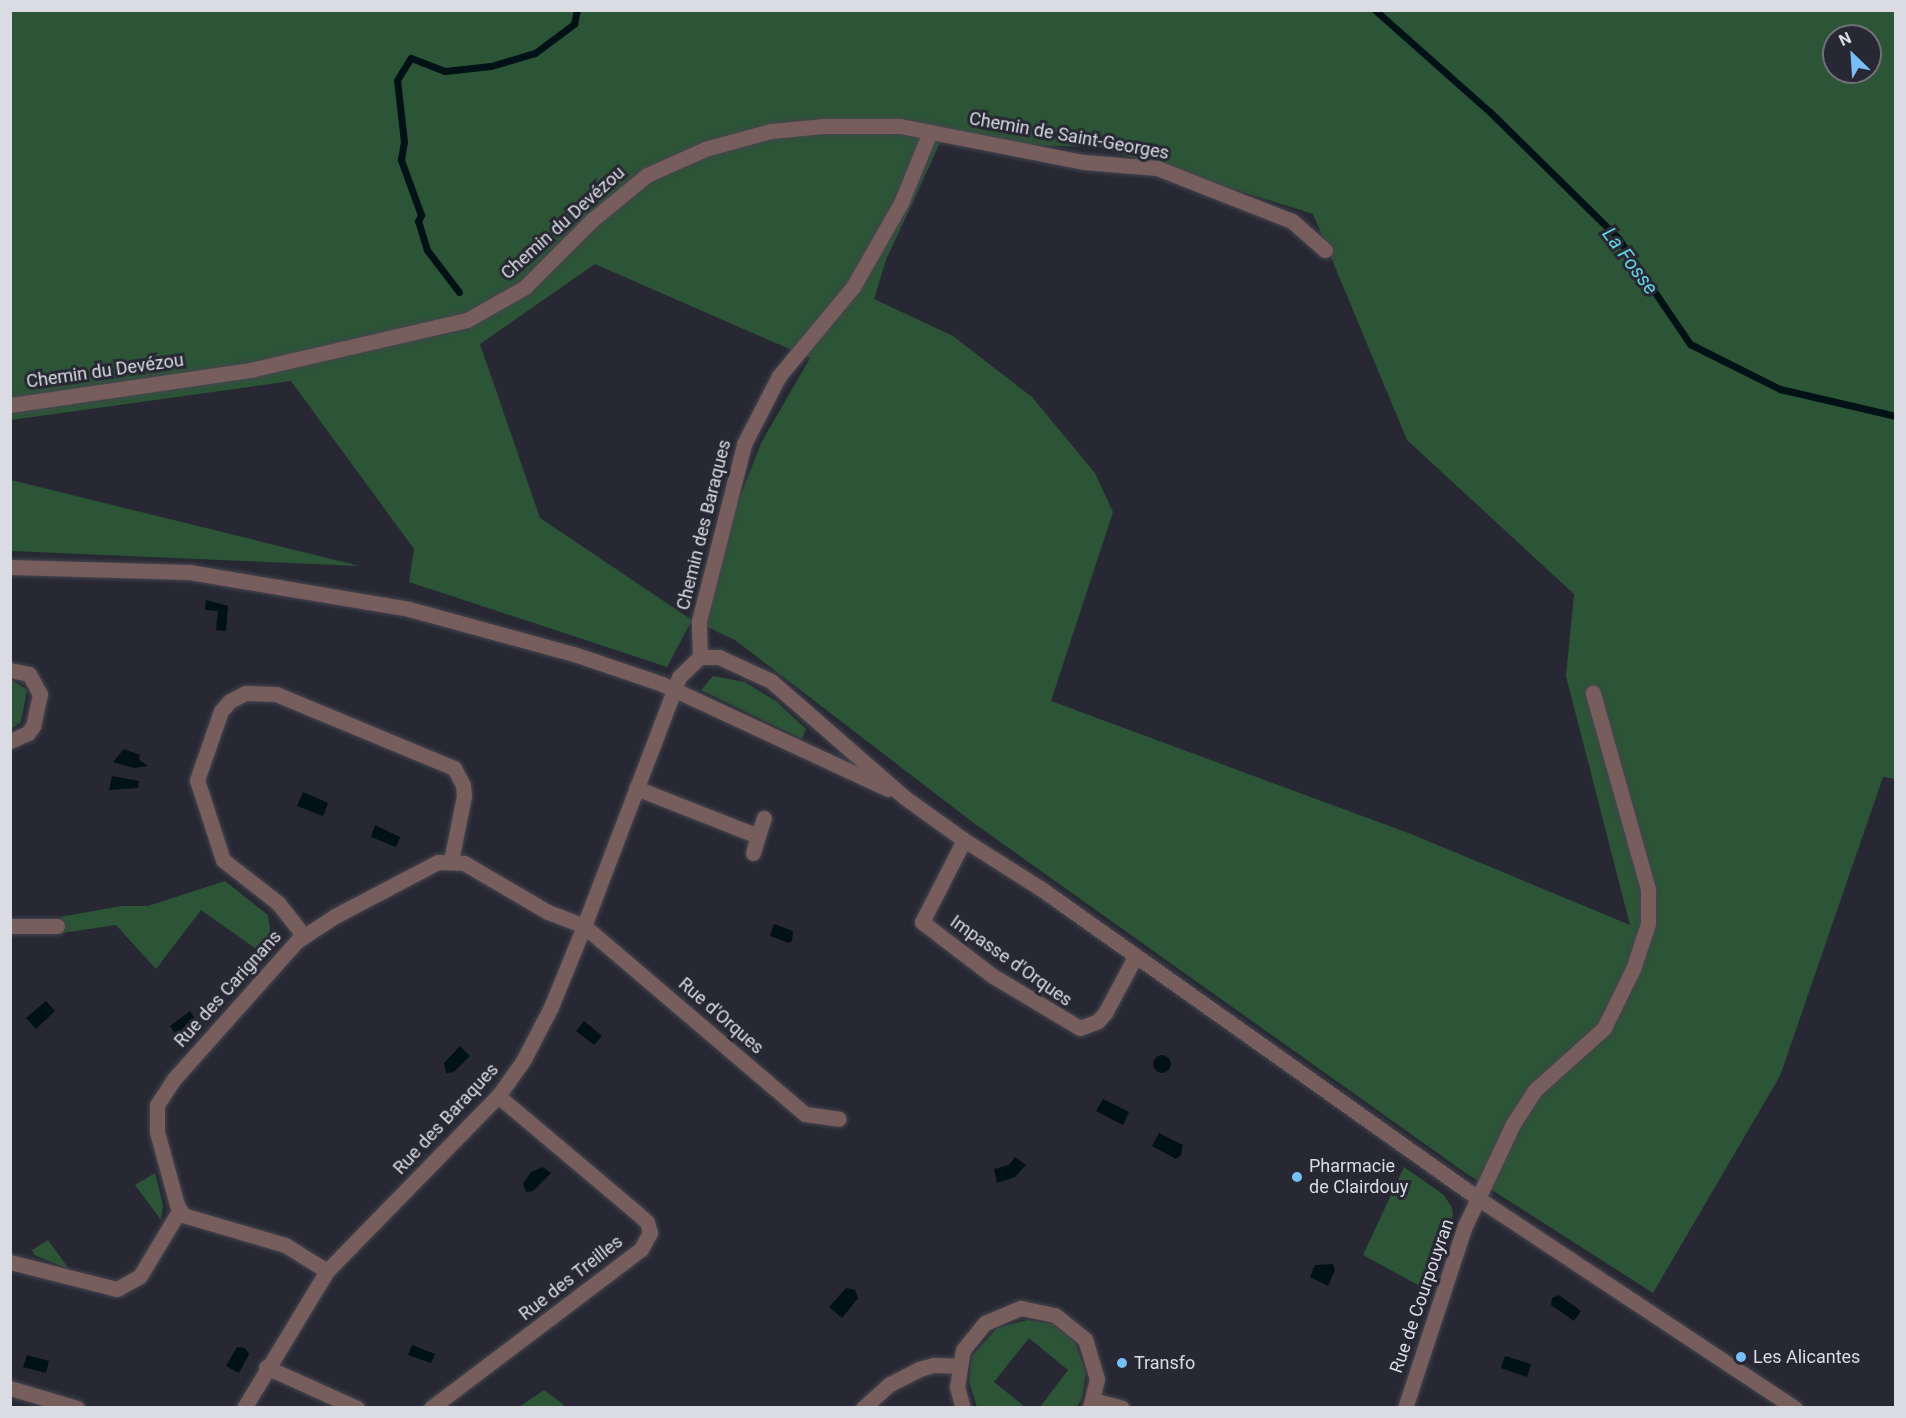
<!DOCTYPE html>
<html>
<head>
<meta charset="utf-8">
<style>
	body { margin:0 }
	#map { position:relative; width:1906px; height:1418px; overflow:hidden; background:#272833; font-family:Roboto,sans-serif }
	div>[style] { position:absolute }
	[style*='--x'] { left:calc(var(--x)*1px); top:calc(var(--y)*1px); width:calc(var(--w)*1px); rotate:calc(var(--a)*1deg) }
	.green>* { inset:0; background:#2c5436 }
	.water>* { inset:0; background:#001215 }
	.round { border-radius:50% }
	.stream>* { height:7px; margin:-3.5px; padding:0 3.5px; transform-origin:3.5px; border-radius:3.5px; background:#001215 }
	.roads { filter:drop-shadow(0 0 2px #44454f) drop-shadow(0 0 2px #44454f) }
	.minor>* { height:15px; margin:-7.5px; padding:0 7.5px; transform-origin:7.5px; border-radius:7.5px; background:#775d5c }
	.dots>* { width:16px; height:16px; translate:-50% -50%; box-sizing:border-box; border:3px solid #272833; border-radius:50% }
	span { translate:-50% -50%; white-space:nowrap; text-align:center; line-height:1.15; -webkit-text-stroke:6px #272833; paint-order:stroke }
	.street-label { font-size:18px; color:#dbdbe3 }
	.poi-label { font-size:18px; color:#dbdbe3 }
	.left { translate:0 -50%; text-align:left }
	.water-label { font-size:20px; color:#62d5e5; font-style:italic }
	.frame { position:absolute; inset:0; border:12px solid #dbdbe3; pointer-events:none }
	.north { position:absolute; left:1822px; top:24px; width:60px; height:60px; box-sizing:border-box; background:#272833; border:2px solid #6f7079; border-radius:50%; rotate:335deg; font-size:16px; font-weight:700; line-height:24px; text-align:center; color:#dbdbe3 }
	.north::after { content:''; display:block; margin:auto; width:21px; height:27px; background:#76c0f7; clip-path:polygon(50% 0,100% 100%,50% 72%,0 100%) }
</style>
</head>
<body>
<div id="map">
	<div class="green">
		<i style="clip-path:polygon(evenodd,10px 11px,1895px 11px,1895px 779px,1883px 777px,1780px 1076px,1653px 1293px,1467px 1174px,975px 824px,735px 640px,692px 620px,667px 667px,409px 582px,414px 549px,291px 381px,11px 420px,10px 11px,1834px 36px,1870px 36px,1870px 72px,1834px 72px,1834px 36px,10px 11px,940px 143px,1099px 147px,1313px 214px,1407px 440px,1574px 594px,1566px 676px,1630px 925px,1411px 834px,1051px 701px,1113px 512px,1095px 473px,1032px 397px,953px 336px,874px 299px,886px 260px,940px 143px,10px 11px,595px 264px,810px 358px,761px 443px,692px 620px,540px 518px,480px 344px,595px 264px)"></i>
		<i style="clip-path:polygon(11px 480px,360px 566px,11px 551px)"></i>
		<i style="clip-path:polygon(713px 676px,745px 682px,776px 701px,806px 729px,802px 739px,701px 690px)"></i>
		<i style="clip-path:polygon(11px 679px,27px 690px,21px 722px,11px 729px)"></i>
		<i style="clip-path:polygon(225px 881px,268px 915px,272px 943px,265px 955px,201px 910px,156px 969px,116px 925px,62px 933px,60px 917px,121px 906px,148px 906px)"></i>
		<i style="clip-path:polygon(1404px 1167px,1444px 1195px,1452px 1208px,1453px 1215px,1429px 1291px,1363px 1255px)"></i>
		<i style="clip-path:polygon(155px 1173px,163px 1205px,161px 1220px,135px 1185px)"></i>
		<i style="clip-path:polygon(48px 1240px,69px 1269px,34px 1255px,32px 1250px)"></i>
		<i style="clip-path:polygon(1028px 1320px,1053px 1324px,1075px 1342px,1086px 1373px,1082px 1398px,1077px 1407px,1040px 1407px,1068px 1370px,1029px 1338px,994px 1382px,1025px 1407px,977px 1407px,969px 1382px,972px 1356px,997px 1328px)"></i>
		<i style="clip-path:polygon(544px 1390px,564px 1405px,562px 1407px,519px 1407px)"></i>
	</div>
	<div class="water">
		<i style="clip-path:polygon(206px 600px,228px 606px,226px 631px,216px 630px,218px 611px,205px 610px)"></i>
		<i style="clip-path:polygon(124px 749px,140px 755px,139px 760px,148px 766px,134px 768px,113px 762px)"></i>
		<i style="clip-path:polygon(112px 776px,139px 781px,138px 788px,109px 790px)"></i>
		<i style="clip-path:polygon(303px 792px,328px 803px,323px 816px,297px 806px)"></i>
		<i style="clip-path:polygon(375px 825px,400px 837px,396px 847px,371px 837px)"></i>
		<i style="clip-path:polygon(774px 924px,793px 931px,792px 941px,789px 943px,770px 936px)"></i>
		<i style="clip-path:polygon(46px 1001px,55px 1011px,36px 1029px,26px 1018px)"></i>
		<i style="clip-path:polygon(190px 1011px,199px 1024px,179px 1039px,170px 1026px)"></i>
		<i style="clip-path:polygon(584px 1021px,602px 1036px,594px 1045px,576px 1031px)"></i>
		<i style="clip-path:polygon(460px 1046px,470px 1056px,454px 1072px,446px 1073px,444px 1063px)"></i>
		<i class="round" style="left:1153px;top:1055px;width:18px;height:18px"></i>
		<i style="clip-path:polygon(1103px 1099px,1129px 1112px,1123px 1125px,1096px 1111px)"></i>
		<i style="clip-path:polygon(1159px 1133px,1183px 1145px,1181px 1155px,1176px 1159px,1152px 1146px)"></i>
		<i style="clip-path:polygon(1015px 1157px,1026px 1165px,1015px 1177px,997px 1183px,994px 1169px,1009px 1165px)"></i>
		<i style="clip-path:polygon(543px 1167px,551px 1173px,533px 1191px,526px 1192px,523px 1184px,531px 1172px)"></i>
		<i style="clip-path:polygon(1333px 1264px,1335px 1270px,1328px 1286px,1310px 1277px,1315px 1265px)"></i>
		<i style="clip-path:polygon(846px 1288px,855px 1290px,858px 1298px,842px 1318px,829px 1307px)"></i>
		<i style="clip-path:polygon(1559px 1295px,1581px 1311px,1574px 1321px,1551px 1305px,1552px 1298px)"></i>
		<i style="clip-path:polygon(412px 1345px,435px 1354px,431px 1363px,408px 1355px)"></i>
		<i style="clip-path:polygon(237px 1347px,245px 1348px,249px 1354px,239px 1373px,226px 1366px)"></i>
		<i style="clip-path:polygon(27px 1355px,49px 1361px,46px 1373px,23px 1367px)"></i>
		<i style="clip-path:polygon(1505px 1356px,1531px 1364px,1527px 1377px,1501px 1368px)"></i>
	</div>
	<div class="stream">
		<i style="--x:1375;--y:10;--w:154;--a:41.6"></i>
		<i style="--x:1490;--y:112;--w:180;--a:44.5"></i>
		<i style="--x:1618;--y:238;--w:128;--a:55.8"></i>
		<i style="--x:1690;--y:344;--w:101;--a:26.6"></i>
		<i style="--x:1780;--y:389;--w:119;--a:13.1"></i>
		<i style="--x:459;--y:292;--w:53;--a:-127.3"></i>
		<i style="--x:427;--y:250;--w:30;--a:-107"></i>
		<i style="--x:418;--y:221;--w:7;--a:-63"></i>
		<i style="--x:421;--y:215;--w:59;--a:-110"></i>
		<i style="--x:401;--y:160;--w:18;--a:-81"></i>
		<i style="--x:404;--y:142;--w:62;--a:-96.4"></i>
		<i style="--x:397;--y:80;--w:26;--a:-58"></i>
		<i style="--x:411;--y:58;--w:36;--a:21"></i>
		<i style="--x:445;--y:71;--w:46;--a:-6.2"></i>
		<i style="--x:491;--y:66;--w:46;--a:-16.5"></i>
		<i style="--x:535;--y:53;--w:49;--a:-36.6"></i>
		<i style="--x:574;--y:24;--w:14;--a:-78"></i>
	</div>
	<div class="roads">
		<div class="minor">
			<i style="--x:10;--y:405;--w:243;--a:-8.3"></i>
			<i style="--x:250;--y:370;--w:223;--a:-13"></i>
			<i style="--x:467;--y:320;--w:67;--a:-29.6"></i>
			<i style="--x:525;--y:287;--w:95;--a:-45"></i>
			<i style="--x:592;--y:220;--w:71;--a:-39.3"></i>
			<i style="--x:647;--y:175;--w:64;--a:-24.1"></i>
			<i style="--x:705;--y:149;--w:68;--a:-15.3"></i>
			<i style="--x:771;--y:131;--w:53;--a:-5.4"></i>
			<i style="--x:824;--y:126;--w:76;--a:0"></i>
			<i style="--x:900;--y:126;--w:187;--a:11.1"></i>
			<i style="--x:1084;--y:162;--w:73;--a:4.7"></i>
			<i style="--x:1157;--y:168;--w:145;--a:21.4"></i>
			<i style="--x:1292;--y:221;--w:44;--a:41.3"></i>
			<i style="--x:10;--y:567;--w:179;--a:1.6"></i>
			<i style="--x:189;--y:572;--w:223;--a:9.5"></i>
			<i style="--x:409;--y:609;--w:171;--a:15.3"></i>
			<i style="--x:574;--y:654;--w:93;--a:18.8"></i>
			<i style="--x:662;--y:684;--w:249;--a:24.9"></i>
			<i style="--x:700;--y:657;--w:36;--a:-92"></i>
			<i style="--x:699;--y:621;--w:183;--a:-75.7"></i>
			<i style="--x:744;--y:444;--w:76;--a:-62.8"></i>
			<i style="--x:779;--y:376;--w:116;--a:-50.3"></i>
			<i style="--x:853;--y:287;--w:97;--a:-60.3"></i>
			<i style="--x:901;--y:203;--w:77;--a:-67.8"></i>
			<i style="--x:10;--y:670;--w:19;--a:12"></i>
			<i style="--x:29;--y:674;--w:23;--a:61"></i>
			<i style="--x:40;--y:694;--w:33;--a:102"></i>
			<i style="--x:33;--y:726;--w:9;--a:126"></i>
			<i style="--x:28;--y:733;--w:20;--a:156"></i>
			<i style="--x:636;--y:788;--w:131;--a:21.5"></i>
			<i style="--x:758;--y:836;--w:19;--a:-72"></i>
			<i style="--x:964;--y:840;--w:92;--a:117.1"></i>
			<i style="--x:922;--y:922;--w:89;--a:37.3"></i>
			<i style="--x:993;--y:976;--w:101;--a:30.9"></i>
			<i style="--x:1080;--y:1028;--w:19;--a:-21"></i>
			<i style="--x:1098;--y:1021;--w:11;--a:-49"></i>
			<i style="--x:1105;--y:1013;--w:64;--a:-61.8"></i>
			<i style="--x:753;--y:853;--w:18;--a:-74"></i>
			<i style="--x:10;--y:926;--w:47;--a:0"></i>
			<i style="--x:304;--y:936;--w:42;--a:-128.2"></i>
			<i style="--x:278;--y:903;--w:70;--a:-142"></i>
			<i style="--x:223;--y:860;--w:84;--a:-108"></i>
			<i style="--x:197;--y:780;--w:73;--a:-70.8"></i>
			<i style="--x:221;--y:711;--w:13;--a:-48"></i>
			<i style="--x:230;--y:701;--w:17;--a:-28"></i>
			<i style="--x:245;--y:693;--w:31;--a:2"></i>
			<i style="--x:276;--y:694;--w:193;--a:22.6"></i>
			<i style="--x:454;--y:768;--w:19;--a:62"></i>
			<i style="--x:463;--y:785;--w:11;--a:85"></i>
			<i style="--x:464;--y:796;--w:66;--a:101.3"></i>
			<i style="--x:10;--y:1262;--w:110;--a:14.2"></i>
			<i style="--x:117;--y:1289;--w:26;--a:-29"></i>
			<i style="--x:140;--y:1276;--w:76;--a:-59"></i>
			<i style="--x:327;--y:1271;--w:49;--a:-148.2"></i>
			<i style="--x:285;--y:1245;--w:106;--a:-163.6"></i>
			<i style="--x:183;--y:1215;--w:12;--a:-121"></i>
			<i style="--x:177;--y:1205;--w:76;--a:-105.3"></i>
			<i style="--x:157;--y:1132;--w:27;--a:-90"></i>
			<i style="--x:157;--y:1105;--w:31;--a:-57"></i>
			<i style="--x:174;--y:1079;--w:185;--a:-48.3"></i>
			<i style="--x:297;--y:941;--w:45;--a:-33.3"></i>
			<i style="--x:335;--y:916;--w:116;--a:-27.7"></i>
			<i style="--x:438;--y:862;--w:26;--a:2"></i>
			<i style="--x:464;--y:863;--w:97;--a:30.3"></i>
			<i style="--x:548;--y:912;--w:39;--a:21"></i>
			<i style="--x:584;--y:926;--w:290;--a:40.4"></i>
			<i style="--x:805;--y:1114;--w:34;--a:8"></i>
			<i style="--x:266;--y:1367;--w:100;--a:24.3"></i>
			<i style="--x:10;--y:1388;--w:70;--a:16.6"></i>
			<i style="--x:1093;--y:1400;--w:30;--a:15"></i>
			<i style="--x:244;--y:1408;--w:160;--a:-58.8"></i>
			<i style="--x:327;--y:1271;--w:245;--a:-45.7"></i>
			<i style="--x:498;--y:1096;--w:43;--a:-54.5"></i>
			<i style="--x:523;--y:1061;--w:61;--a:-62.6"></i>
			<i style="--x:551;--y:1007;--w:87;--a:-67.8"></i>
			<i style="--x:584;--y:926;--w:267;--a:-69.1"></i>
			<i style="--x:679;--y:677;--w:29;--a:-44"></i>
			<i style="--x:700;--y:657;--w:19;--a:0"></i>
			<i style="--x:719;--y:657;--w:57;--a:24.8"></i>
			<i style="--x:771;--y:681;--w:176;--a:41.1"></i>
			<i style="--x:904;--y:797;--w:74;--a:35.6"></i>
			<i style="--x:964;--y:840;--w:90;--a:32.3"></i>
			<i style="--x:1040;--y:888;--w:538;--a:35.31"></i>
			<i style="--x:1479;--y:1199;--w:379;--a:33.5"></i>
			<i style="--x:431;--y:1408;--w:263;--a:-37.1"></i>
			<i style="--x:641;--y:1249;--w:18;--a:-61"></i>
			<i style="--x:650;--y:1233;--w:11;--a:-105"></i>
			<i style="--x:647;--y:1222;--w:13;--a:-138"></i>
			<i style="--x:637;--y:1213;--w:182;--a:-139.9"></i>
			<i style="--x:863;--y:1408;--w:36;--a:-42"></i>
			<i style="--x:890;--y:1384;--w:33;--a:-27"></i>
			<i style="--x:919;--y:1369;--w:16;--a:-15"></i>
			<i style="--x:934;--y:1365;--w:24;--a:2"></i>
			<i style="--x:963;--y:1408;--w:22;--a:-106"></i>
			<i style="--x:957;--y:1387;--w:37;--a:-81"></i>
			<i style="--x:963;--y:1350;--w:35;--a:-51"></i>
			<i style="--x:985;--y:1323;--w:39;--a:-23"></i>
			<i style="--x:1021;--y:1308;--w:35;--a:12"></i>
			<i style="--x:1055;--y:1315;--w:38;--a:39"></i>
			<i style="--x:1085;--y:1339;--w:42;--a:73.3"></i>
			<i style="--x:1097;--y:1379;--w:30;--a:104"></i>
			<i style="--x:1405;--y:1408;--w:192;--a:-71.8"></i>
			<i style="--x:1465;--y:1226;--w:113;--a:-64.8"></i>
			<i style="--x:1513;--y:1124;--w:40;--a:-57.1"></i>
			<i style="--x:1535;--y:1090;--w:93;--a:-41.9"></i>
			<i style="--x:1604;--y:1028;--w:66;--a:-63.8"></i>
			<i style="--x:1633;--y:969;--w:47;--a:-71.6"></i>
			<i style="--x:1648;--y:924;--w:35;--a:-90"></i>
			<i style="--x:1648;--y:889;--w:204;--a:-105.7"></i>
		</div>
	</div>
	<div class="dots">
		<i style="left:1297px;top:1177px;background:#76c0f7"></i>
		<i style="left:1741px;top:1357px;background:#76c0f7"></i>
		<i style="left:1122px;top:1363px;background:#76c0f7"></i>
	</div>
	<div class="street-label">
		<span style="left:1069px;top:136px;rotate:10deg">Chemin de Saint-Georges</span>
		<span style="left:563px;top:223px;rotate:-42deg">Chemin du Devézou</span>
		<span style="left:105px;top:371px;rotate:-8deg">Chemin du Devézou</span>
		<span style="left:704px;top:525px;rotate:-76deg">Chemin des Baraques</span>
		<span style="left:1011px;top:961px;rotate:35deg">Impasse d'Orques</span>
		<span style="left:228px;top:989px;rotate:-48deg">Rue des Carignans</span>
		<span style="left:721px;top:1016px;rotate:41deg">Rue d'Orques</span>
		<span style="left:446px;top:1119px;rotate:-47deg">Rue des Baraques</span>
		<span style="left:571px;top:1278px;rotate:-38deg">Rue des Treilles</span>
		<span style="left:1422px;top:1296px;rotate:-71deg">Rue de Courpouyran</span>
	</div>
	<div class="poi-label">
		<span class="left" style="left:1309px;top:1177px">Pharmacie<br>de Clairdouy</span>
		<span class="left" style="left:1753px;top:1357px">Les Alicantes</span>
		<span class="left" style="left:1134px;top:1363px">Transfo</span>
	</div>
	<div class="water-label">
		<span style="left:1630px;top:261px;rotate:53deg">La Fosse</span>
	</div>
	<div class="frame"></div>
	<div class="north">N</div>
</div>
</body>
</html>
